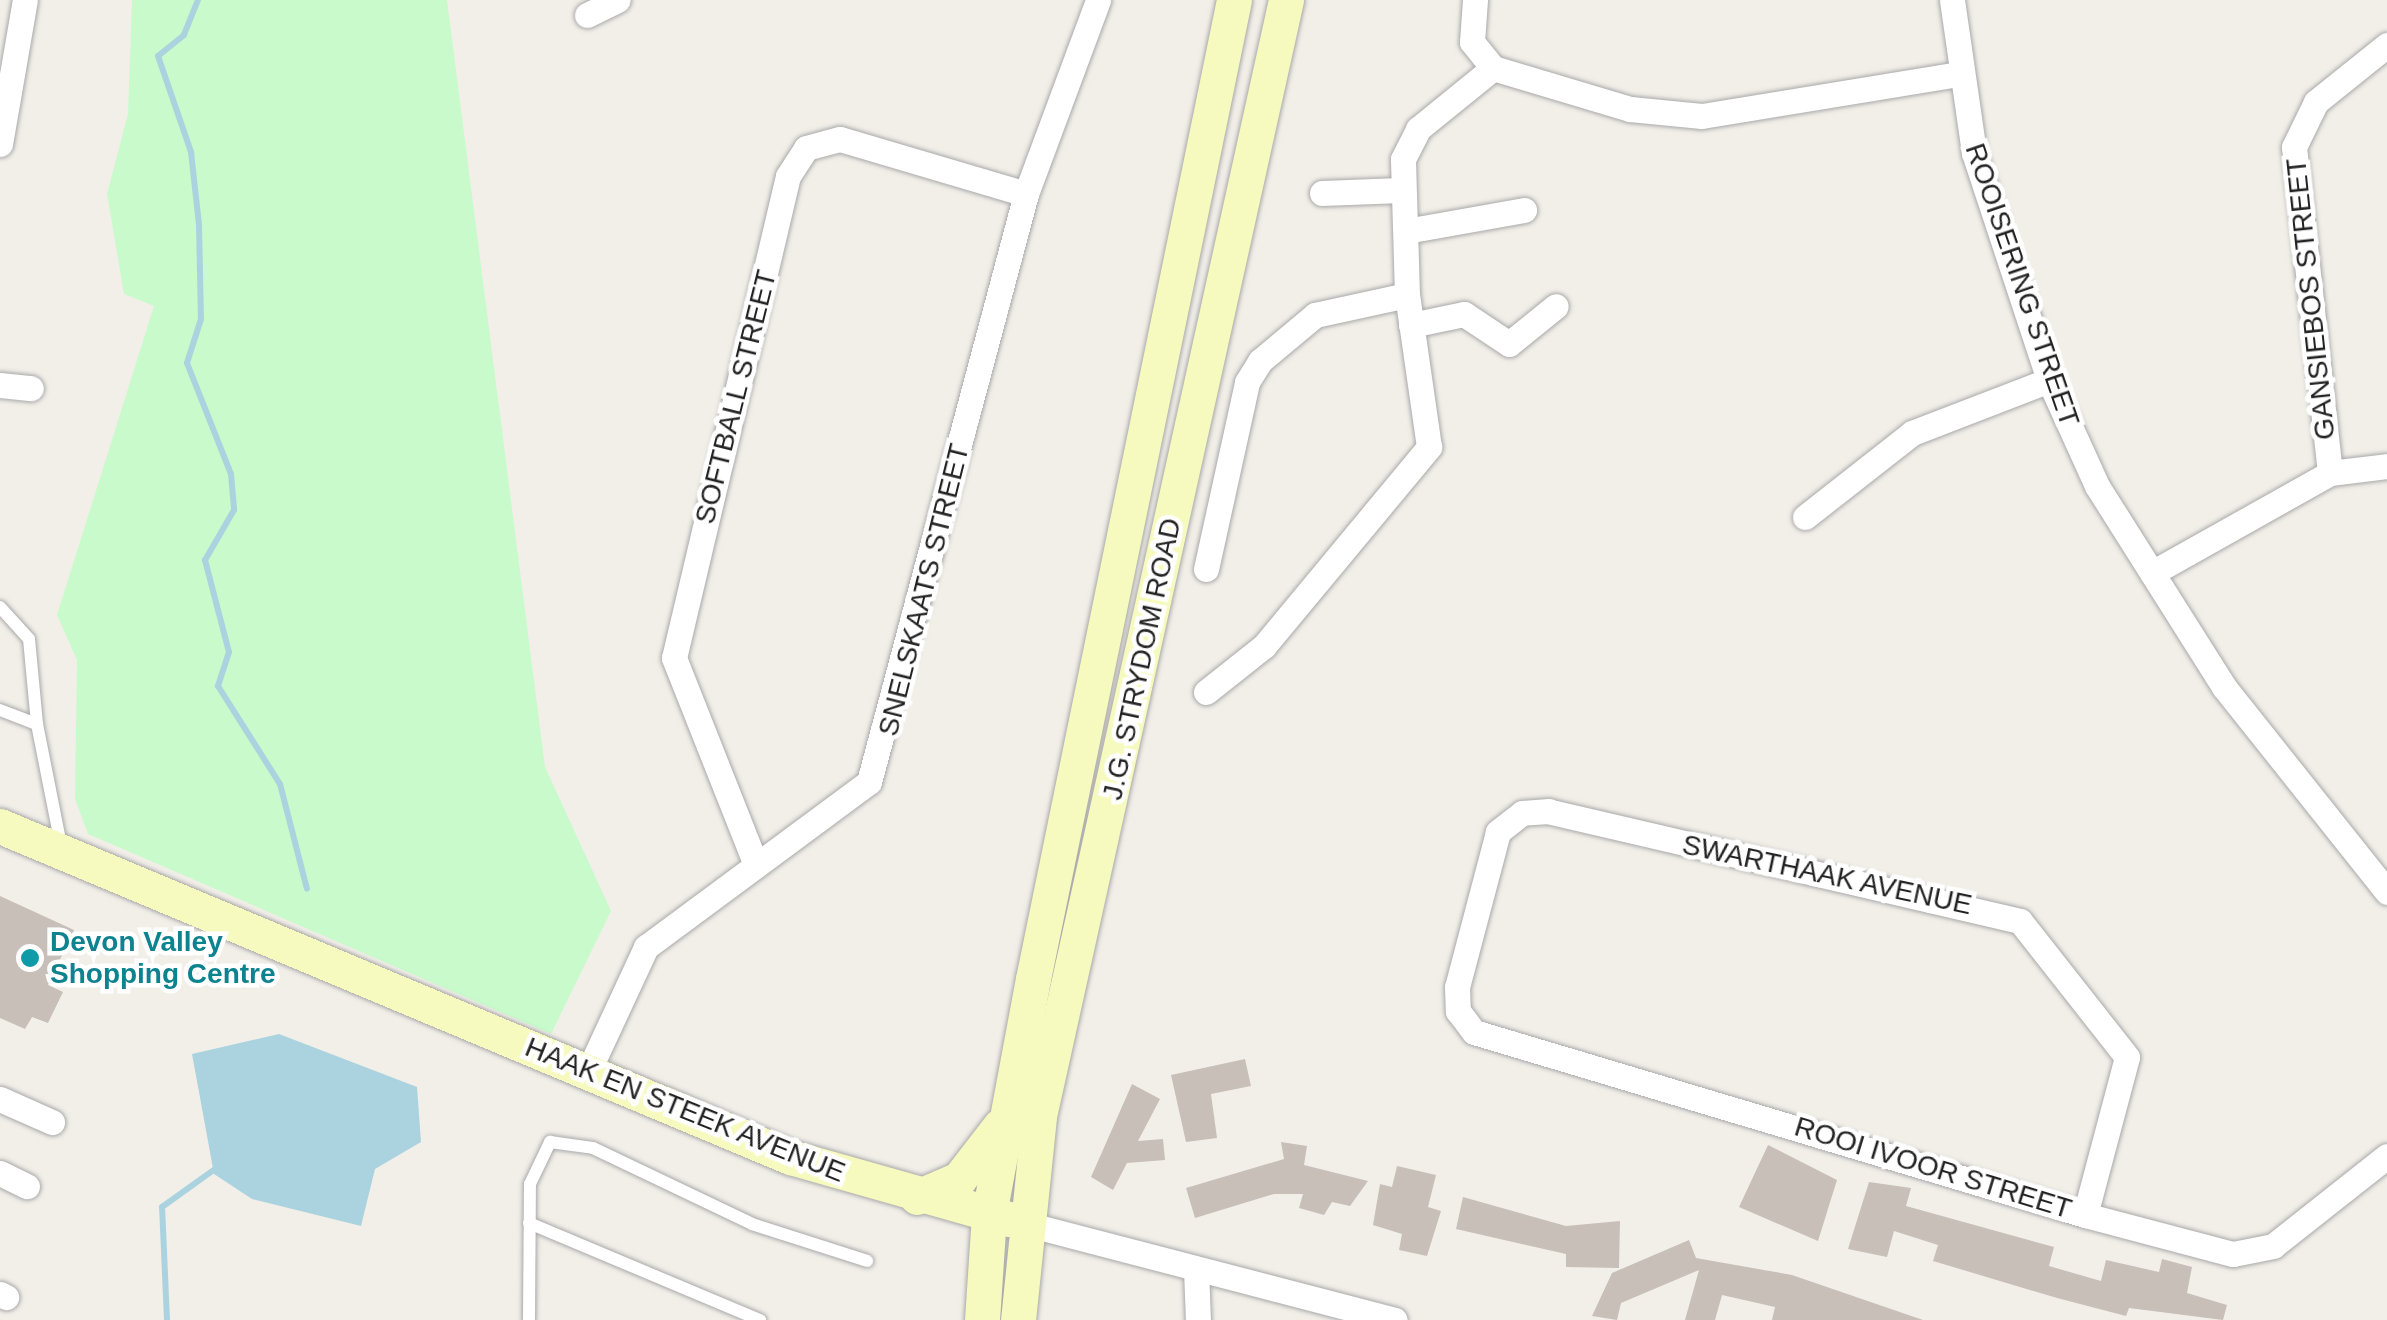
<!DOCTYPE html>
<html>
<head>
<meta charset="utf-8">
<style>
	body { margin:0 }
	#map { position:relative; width:2387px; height:1320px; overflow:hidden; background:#f2efe9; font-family:Arial,sans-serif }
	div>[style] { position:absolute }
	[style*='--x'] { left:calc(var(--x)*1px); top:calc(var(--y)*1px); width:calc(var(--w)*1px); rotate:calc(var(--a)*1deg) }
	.park>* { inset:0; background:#c8facc }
	.water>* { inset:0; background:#aad3df }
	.stream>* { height:6px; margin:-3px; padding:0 3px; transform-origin:3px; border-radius:3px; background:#aad3df }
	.building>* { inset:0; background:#c7bfb8 }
	.roads { filter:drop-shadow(0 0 2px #a9a9a9) drop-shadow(0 0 2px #a9a9a9) }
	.lane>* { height:12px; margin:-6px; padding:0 6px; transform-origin:6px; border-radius:6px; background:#fff }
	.street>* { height:25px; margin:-12.5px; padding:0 12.5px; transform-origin:12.5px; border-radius:12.5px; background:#fff }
	.secondary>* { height:35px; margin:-17.5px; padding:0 17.5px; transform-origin:17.5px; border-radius:17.5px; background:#f7fabf }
	.dots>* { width:28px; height:28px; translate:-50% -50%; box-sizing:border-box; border:5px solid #fff; border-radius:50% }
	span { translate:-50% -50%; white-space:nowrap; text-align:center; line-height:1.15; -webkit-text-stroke:9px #fff; paint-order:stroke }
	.street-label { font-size:28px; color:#222 }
	.culture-label { font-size:28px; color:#0d838f; font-weight:700 }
	.left { translate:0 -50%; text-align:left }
</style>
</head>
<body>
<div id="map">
	<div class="park">
		<i style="clip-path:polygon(132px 0,447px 0,545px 767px,611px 911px,551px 1034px,88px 834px,75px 799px,77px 660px,57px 615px,154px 306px,124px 294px,107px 194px,128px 114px)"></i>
	</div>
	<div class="water">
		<i style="clip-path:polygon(279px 1034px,417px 1087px,421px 1142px,375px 1169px,361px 1226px,252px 1199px,214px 1174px,192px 1054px)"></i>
	</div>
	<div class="stream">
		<i style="--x:198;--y:0;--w:38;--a:112"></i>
		<i style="--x:184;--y:35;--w:33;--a:141"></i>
		<i style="--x:158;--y:56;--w:102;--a:71"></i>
		<i style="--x:191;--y:152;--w:73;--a:83.7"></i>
		<i style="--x:199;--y:225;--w:94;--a:88.8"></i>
		<i style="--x:201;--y:319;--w:46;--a:107.7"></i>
		<i style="--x:187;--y:363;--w:119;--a:68.4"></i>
		<i style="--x:231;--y:474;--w:36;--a:85"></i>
		<i style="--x:234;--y:510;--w:58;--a:120.1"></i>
		<i style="--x:205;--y:560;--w:95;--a:75.4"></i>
		<i style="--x:229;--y:652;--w:36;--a:108"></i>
		<i style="--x:218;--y:686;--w:116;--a:57.7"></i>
		<i style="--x:280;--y:784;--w:108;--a:75.6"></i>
		<i style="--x:167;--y:1320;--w:113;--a:-92.5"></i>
		<i style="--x:162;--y:1207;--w:65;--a:-35.6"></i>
	</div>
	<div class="building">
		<i style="clip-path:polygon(0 896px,74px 930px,48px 985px,63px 992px,48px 1023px,32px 1017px,25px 1029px,0 1018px)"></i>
		<i style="clip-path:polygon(1245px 1059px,1251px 1086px,1211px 1094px,1217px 1138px,1186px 1142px,1171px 1075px)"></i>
		<i style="clip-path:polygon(1132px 1084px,1160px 1099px,1138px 1141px,1163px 1139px,1165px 1160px,1127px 1163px,1113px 1190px,1091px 1177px)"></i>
		<i style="clip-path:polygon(1281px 1142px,1307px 1146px,1304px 1165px,1368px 1181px,1350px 1206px,1332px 1202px,1324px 1215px,1299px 1208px,1303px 1194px,1274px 1194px,1195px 1218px,1186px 1188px,1284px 1159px)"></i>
		<i style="clip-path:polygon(1768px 1145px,1837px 1180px,1818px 1241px,1739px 1207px)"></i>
		<i style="clip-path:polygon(1397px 1166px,1436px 1175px,1428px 1207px,1441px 1211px,1427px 1256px,1399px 1250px,1402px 1234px,1373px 1225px,1380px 1184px,1392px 1187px)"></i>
		<i style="clip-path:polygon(1869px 1182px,1911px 1188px,1906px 1206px,2054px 1247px,2049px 1266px,2101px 1281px,2106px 1260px,2159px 1272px,2162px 1259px,2192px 1267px,2187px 1293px,2227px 1305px,2223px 1320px,2129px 1308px,2126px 1316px,2057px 1298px,1933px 1261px,1938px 1245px,1894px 1231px,1887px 1257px,1848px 1249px)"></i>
		<i style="clip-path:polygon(1463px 1197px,1566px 1226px,1620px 1221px,1619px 1268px,1566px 1267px,1566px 1254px,1456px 1229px)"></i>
		<i style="clip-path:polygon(1689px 1240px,1696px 1258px,1792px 1275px,1923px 1320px,1772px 1320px,1775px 1307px,1722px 1295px,1715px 1320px,1685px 1320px,1699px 1270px,1621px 1303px,1617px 1320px,1592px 1316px,1612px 1273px)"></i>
	</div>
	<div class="roads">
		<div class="lane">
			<i style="--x:0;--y:607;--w:43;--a:47.8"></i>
			<i style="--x:29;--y:639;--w:85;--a:84.6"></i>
			<i style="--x:0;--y:710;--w:40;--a:21"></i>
			<i style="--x:37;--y:724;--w:123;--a:78.8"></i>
			<i style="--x:529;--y:1223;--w:251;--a:22.8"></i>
			<i style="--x:529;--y:1320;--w:136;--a:-89.6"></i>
			<i style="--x:530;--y:1184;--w:47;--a:-64.5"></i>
			<i style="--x:550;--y:1142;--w:43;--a:7.9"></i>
			<i style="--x:593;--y:1148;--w:176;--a:25.5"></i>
			<i style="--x:752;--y:1224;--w:121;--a:17.8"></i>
		</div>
		<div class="street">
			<i style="--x:1475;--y:0;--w:42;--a:94.1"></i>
			<i style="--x:1472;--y:42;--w:33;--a:51"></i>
			<i style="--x:1493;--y:68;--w:143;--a:16.7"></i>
			<i style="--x:1630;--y:109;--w:72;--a:5.6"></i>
			<i style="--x:1702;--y:116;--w:260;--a:-9.3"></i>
			<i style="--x:1952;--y:0;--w:155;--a:81.8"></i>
			<i style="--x:1974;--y:153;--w:239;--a:71.7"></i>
			<i style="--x:2049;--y:380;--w:116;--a:65.6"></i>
			<i style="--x:2097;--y:486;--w:238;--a:57.7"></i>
			<i style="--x:2224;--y:687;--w:262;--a:51.5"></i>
			<i style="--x:587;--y:15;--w:34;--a:-26"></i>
			<i style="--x:0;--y:144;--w:146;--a:-80.2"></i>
			<i style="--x:1322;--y:193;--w:79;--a:-2.2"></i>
			<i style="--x:1406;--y:231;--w:120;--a:-10.1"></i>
			<i style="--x:1411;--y:325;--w:54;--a:-11.7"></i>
			<i style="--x:1464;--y:314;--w:54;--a:33.7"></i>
			<i style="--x:1509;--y:344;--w:60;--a:-39"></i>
			<i style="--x:0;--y:385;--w:31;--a:6"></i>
			<i style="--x:2330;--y:473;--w:328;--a:-96.3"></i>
			<i style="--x:2294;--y:147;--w:50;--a:-63.9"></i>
			<i style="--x:2316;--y:102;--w:91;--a:-38.8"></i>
			<i style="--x:1805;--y:517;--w:136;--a:-38.1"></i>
			<i style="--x:1912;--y:433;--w:147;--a:-21.1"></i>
			<i style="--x:1206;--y:569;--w:191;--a:-77.6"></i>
			<i style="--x:1247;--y:382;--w:25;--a:-58"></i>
			<i style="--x:1260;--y:361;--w:72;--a:-39.9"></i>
			<i style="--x:1315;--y:315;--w:94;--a:-12.3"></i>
			<i style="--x:2152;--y:573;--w:204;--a:-29.3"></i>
			<i style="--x:2330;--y:473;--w:57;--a:-7"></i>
			<i style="--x:1206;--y:692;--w:74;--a:-38.4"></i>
			<i style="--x:1264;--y:646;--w:259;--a:-50.3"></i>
			<i style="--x:1429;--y:447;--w:154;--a:-98.2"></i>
			<i style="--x:1407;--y:295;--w:136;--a:-91.7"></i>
			<i style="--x:1403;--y:159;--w:34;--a:-63"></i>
			<i style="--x:1418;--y:129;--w:97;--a:-39.1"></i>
			<i style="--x:756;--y:865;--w:223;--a:-111.6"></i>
			<i style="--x:674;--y:658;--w:495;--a:-76.7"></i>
			<i style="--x:788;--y:176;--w:33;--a:-57"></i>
			<i style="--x:806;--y:148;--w:35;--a:-15"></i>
			<i style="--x:840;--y:139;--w:194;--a:16.5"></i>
			<i style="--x:588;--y:1072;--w:138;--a:-65.1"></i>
			<i style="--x:646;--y:947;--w:277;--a:-36.5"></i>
			<i style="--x:869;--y:782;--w:609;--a:-75.05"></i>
			<i style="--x:1026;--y:194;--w:207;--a:-69.6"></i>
			<i style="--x:0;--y:1099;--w:57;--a:23.9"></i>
			<i style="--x:0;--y:1173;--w:30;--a:26"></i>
			<i style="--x:2085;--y:1215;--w:163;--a:-75.1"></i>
			<i style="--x:2127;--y:1057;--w:173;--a:-128.2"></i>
			<i style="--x:2020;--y:921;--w:484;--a:-166.9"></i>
			<i style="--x:1549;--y:811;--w:27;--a:176"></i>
			<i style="--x:1522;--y:813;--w:31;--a:142"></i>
			<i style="--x:1498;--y:832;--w:160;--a:104.8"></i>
			<i style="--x:1457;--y:987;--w:24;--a:88"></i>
			<i style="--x:1458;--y:1011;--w:26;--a:53"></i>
			<i style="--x:1474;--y:1032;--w:638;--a:16.67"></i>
			<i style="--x:2085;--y:1215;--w:153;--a:14.8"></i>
			<i style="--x:2233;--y:1254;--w:41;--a:-11.3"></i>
			<i style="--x:2273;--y:1246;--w:145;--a:-38.3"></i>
			<i style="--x:1023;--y:1223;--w:384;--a:14.6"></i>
			<i style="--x:1196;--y:1269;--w:51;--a:87.8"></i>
			<i style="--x:0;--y:1294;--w:7;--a:27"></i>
		</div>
		<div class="secondary">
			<i style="--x:0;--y:826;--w:857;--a:22.73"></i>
			<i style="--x:790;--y:1157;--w:228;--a:15.8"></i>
			<i style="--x:917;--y:1197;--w:46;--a:-23.2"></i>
			<i style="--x:959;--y:1179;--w:67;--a:-52.3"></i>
			<i style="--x:982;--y:1320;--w:106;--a:-86.2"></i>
			<i style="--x:989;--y:1214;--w:239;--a:-79.4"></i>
			<i style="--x:1033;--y:979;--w:999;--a:-78.4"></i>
			<i style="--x:1018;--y:1320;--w:205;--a:-84.1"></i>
			<i style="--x:1039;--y:1116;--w:1143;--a:-77.52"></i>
		</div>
	</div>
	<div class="dots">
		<i style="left:30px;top:958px;background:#0f9aa8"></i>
	</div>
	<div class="street-label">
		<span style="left:2022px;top:285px;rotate:71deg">ROOISERING STREET</span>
		<span style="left:2311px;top:299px;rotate:-96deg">GANSIEBOS STREET</span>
		<span style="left:736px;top:397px;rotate:-76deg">SOFTBALL STREET</span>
		<span style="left:924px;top:590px;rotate:-76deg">SNELSKAATS STREET</span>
		<span style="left:1142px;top:659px;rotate:-78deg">J.G. STRYDOM ROAD</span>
		<span style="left:1827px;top:875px;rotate:12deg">SWARTHAAK AVENUE</span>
		<span style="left:685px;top:1110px;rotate:22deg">HAAK EN STEEK AVENUE</span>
		<span style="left:1933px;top:1168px;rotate:17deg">ROOI IVOOR STREET</span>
	</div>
	<div class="culture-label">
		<span class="left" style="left:50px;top:958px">Devon Valley<br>Shopping Centre</span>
	</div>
</div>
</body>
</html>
